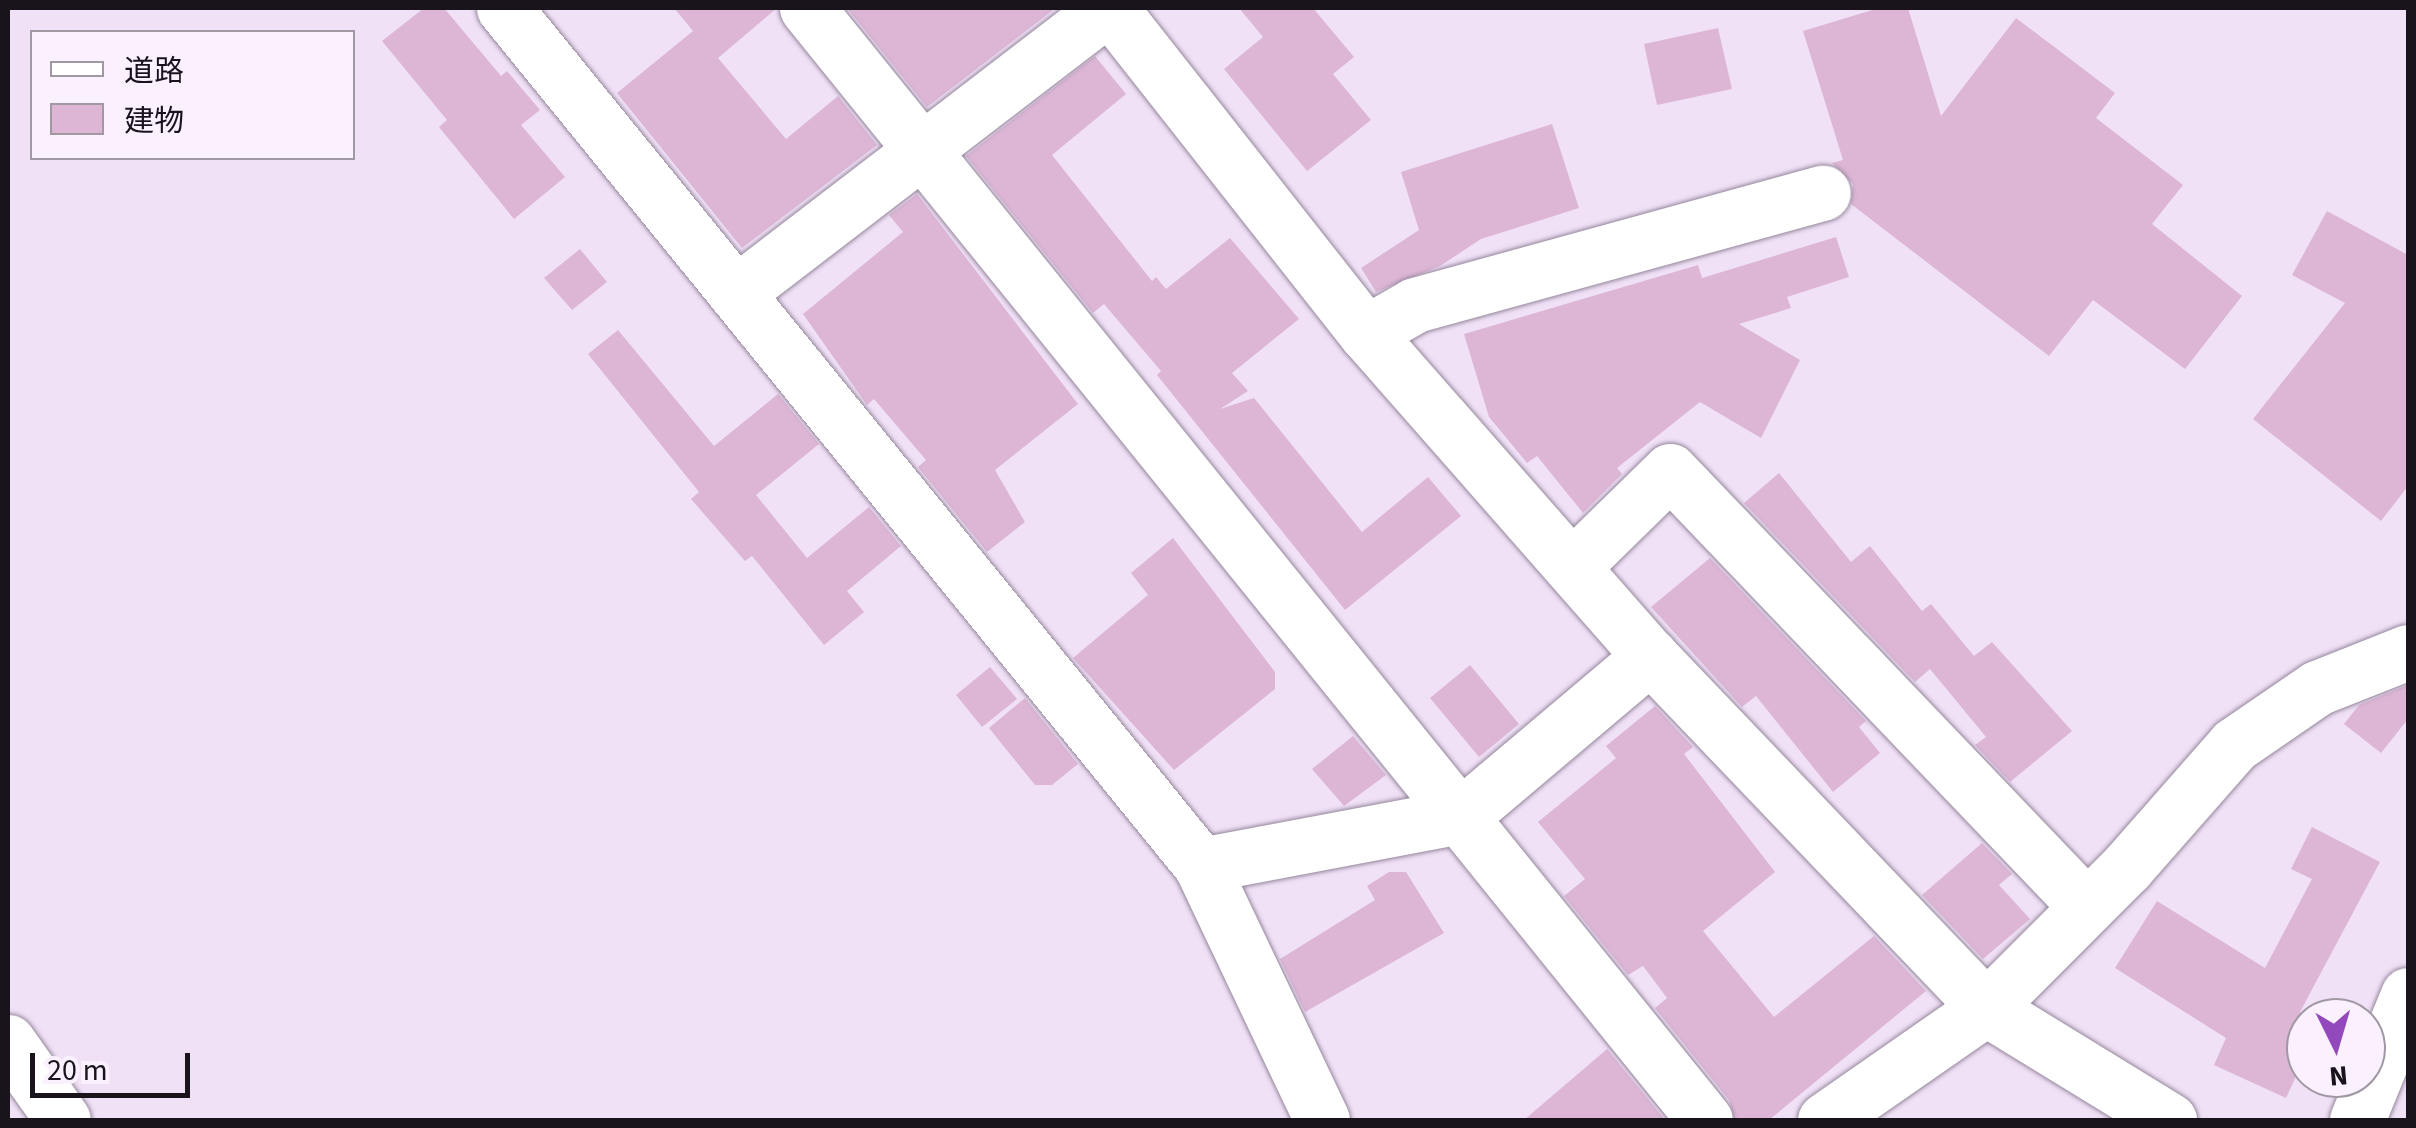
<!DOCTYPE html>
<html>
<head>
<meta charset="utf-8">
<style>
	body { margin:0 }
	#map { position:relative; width:2416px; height:1128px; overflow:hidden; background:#f0e1f7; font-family:"Source Sans 3","Noto Sans JP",sans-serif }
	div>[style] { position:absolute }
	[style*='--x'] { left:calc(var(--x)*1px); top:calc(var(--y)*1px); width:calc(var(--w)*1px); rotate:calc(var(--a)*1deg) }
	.building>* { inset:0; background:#ddb6d6 }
	.roads { filter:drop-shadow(0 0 2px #95879b) drop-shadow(0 0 2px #95879b) }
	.street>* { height:55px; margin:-27.5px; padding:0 27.5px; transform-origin:27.5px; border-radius:27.5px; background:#fff }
	.primary>* { height:55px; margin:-27.5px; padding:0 27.5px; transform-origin:27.5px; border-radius:27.5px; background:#fff }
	span { translate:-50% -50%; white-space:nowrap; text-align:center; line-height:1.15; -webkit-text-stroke:8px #faf0fe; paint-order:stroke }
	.frame { position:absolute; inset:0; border:10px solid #19131b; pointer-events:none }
	.legend { position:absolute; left:30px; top:30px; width:325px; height:130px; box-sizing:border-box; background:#faf0fe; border:2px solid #a098a3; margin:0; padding:12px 18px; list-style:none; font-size:30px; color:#19131b }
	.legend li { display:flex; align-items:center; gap:20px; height:50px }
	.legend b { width:50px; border:2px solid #a098a3 }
	.north { position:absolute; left:2286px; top:998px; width:100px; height:100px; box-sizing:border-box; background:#faf0fe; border:2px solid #a098a3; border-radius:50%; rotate:175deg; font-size:28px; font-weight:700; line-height:40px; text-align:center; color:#19131b }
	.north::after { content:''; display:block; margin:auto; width:35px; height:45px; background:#9249bc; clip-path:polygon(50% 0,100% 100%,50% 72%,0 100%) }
	.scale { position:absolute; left:30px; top:1053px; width:160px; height:45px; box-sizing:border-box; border:5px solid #19131b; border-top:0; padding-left:12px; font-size:30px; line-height:35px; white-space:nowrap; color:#19131b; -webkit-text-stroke:8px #faf0fe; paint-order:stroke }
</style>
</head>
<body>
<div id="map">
	<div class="building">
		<i style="clip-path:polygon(424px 8px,444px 8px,501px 76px,507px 71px,540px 110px,521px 125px,565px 177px,514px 219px,439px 127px,447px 120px,382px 41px)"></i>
		<i style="clip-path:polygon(674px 8px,777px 8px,718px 58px,786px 139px,838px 96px,877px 145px,742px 248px,617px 93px,693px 31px)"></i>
		<i style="clip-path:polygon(847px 8px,1051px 8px,1053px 10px,927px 107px)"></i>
		<i style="clip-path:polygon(1239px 8px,1313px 8px,1354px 57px,1333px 74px,1371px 120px,1307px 171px,1224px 69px,1263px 37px)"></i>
		<i style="clip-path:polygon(1879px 8px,1908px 8px,1941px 116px,2016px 18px,2115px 93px,2096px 118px,2183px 185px,2152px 224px,2242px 296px,2185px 369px,2093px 300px,2049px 356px,1851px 204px,1853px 184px,1832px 163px,1843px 160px,1803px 31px)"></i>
		<i style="clip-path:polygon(1718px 28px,1732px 89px,1657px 105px,1644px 44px)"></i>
		<i style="clip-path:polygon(1095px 56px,1126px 94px,1052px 155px,1152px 281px,1156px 277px,1166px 289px,1230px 238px,1299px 319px,1232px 373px,1248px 391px,1220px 409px,1254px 398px,1362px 532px,1428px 477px,1461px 516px,1345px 610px,1157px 375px,1161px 371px,1104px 304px,1093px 313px,966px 156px)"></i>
		<i style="clip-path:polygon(1552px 124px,1579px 208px,1481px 239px,1440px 266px,1376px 292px,1361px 268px,1419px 230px,1401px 172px)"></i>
		<i style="clip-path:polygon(917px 194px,1078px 404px,995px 470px,1025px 522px,987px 552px,918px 467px,926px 460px,874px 399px,867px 405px,803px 314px,903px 232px,889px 215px)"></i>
		<i style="clip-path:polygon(2327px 211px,2408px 255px,2408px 486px,2381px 521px,2253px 419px,2345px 303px,2292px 275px)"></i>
		<i style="clip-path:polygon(1836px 237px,1849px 277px,1787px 297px,1791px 308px,1739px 324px,1800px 360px,1761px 438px,1700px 402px,1617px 468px,1622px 474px,1583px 513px,1537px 456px,1527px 463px,1489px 417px,1464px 334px,1698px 265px,1702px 278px)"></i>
		<i style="clip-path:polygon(580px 249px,607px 282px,572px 310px,544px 278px)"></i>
		<i style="clip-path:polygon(618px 330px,714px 446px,778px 394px,819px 444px,756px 495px,807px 558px,869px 507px,901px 546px,847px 591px,864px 612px,824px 645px,752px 556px,745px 561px,691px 499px,699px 492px,588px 354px)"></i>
		<i style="clip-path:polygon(1779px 473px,1851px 562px,1870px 546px,1922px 611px,1931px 604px,1974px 656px,1992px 642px,2072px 731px,2010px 782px,1975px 745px,1986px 737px,1930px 669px,1915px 682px,1744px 503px)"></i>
		<i style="clip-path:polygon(1173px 538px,1275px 672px,1275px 689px,1174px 770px,1073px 658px,1148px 595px,1131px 573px)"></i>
		<i style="clip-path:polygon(1710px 558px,1866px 721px,1859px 727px,1880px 753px,1833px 792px,1756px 696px,1742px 707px,1651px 607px)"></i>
		<i style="clip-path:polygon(1470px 665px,1519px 724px,1479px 757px,1430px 698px)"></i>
		<i style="clip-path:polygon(990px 667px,1017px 699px,982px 727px,956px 695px)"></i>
		<i style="clip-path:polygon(2408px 685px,2408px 719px,2381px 753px,2344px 724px,2359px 705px)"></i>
		<i style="clip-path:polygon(1025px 698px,1078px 764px,1052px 785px,1035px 785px,989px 728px)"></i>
		<i style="clip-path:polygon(1655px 706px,1693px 747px,1684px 754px,1775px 872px,1703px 931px,1774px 1017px,1874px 936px,1926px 991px,1769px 1120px,1735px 1120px,1729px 1100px,1655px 1008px,1667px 998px,1643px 966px,1628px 975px,1564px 896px,1585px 879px,1538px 822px,1616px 758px,1606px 746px)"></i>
		<i style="clip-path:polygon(1353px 736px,1386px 775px,1344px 806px,1312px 769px)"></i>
		<i style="clip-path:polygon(2312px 827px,2380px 862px,2300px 1012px,2306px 1015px,2306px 1055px,2286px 1098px,2214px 1065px,2226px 1038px,2115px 968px,2157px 901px,2265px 968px,2312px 879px,2291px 869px)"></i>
		<i style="clip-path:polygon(1982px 843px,2012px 874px,1999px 885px,2030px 919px,1983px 959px,1922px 895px)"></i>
		<i style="clip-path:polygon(1389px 872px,1406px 872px,1444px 933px,1305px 1012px,1280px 959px,1375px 900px,1367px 886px)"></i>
		<i style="clip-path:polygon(1607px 1049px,1665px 1120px,1524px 1120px)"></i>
	</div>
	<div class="roads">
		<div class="street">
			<i style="--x:504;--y:8;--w:1105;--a:50.88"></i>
			<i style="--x:1201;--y:865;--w:265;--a:-10.7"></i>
			<i style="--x:1461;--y:816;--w:248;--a:-40.2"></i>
			<i style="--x:807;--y:8;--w:1429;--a:51.08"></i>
			<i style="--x:1110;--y:8;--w:414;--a:51.8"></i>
			<i style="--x:1366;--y:333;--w:430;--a:48.7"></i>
			<i style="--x:1650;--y:656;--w:487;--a:46.3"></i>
			<i style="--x:1986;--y:1008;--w:215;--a:31.5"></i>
			<i style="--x:736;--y:293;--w:468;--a:-37.5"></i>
			<i style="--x:1366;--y:333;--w:56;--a:-29.7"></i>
			<i style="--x:1415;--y:305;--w:423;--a:-15.4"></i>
			<i style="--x:1572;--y:567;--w:137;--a:-44.4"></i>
			<i style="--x:1670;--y:471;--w:603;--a:46.28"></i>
			<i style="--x:1201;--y:865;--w:282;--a:64.6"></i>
			<i style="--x:8;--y:1042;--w:95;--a:54.8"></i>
			<i style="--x:1825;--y:1120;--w:196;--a:-34.8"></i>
			<i style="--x:1986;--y:1008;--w:199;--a:-45"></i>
			<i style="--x:2127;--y:867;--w:162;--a:-48.7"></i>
			<i style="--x:2234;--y:745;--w:101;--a:-34.5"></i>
			<i style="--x:2317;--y:688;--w:98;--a:-21.6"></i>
		</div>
		<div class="primary">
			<i style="--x:2357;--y:1120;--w:135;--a:-67.8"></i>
		</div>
	</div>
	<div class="frame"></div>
	<ul class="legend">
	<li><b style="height:12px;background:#fff"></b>道路</li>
	<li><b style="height:28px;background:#ddb6d6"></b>建物</li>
	</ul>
	<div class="north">N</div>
	<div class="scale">20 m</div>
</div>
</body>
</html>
